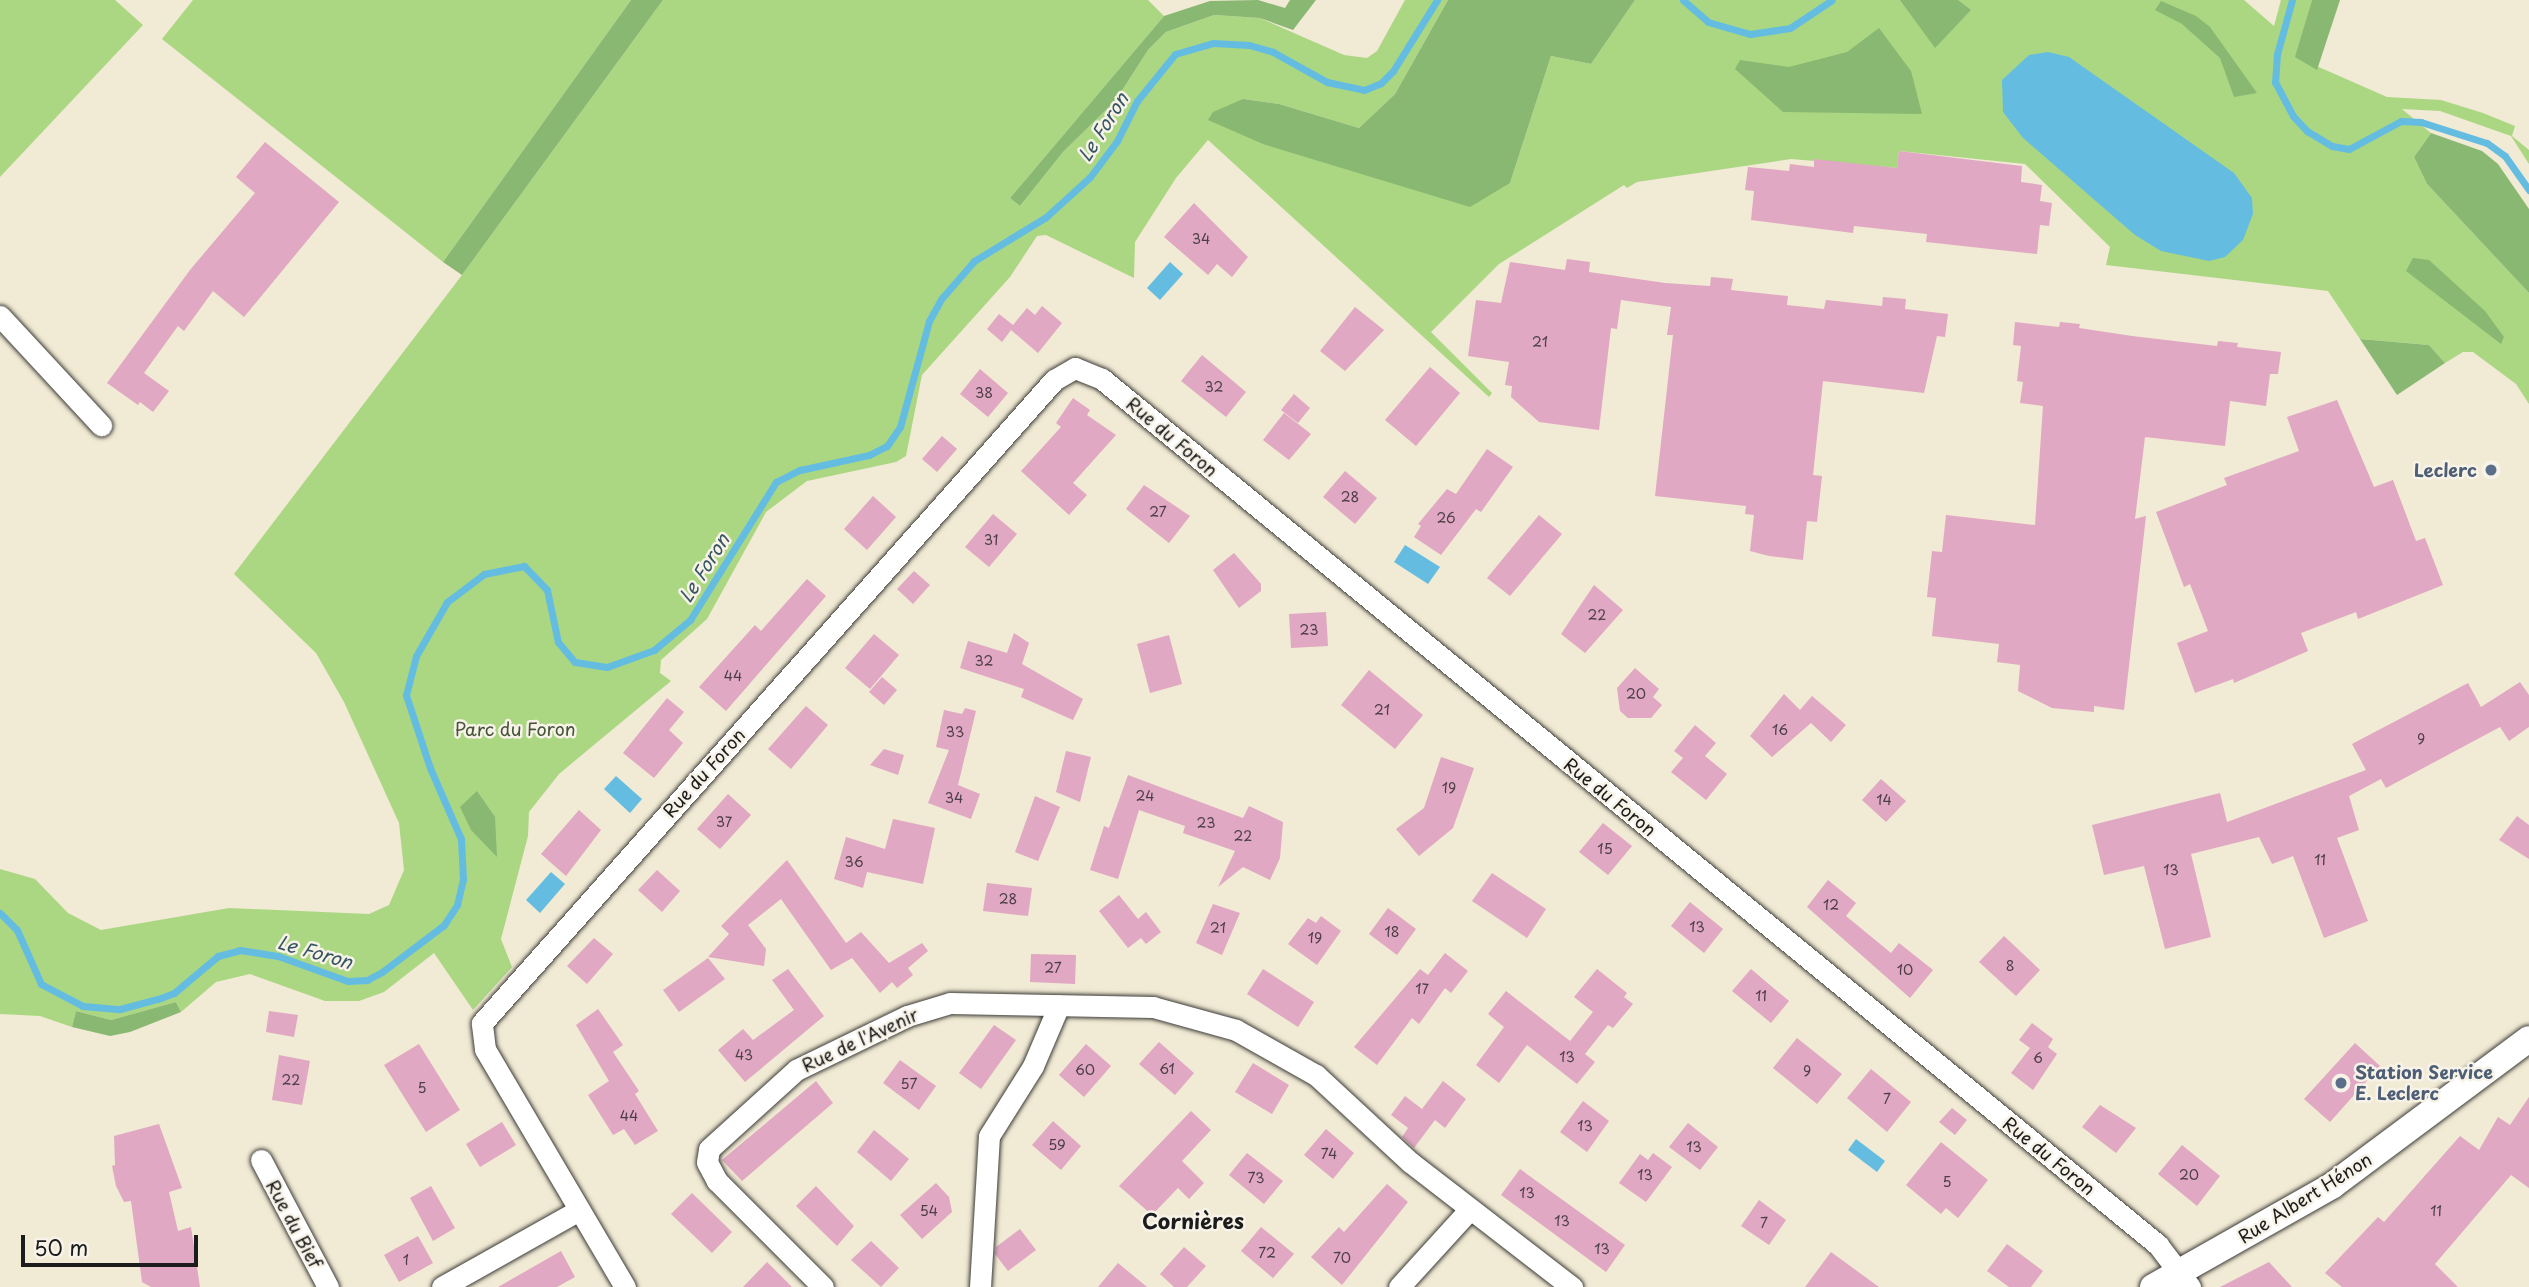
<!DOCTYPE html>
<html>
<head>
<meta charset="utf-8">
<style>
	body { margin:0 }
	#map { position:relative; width:2529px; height:1287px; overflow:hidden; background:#f1ead4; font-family:"Playpen Sans",sans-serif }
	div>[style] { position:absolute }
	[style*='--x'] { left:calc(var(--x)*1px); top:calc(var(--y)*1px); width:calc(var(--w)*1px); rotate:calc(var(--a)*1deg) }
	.green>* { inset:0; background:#abd783 }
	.forest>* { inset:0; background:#88b871 }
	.water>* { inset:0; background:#64bde1 }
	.stream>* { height:7px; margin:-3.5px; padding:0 3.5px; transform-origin:3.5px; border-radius:3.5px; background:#64bde1 }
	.building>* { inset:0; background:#e0a8c2 }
	.roads { filter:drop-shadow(0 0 2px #3c3b38) drop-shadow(0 0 2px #3c3b38) }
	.minor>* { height:21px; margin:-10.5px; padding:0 10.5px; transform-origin:10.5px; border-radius:10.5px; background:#fff }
	.tertiary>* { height:26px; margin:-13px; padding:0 13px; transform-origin:13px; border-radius:13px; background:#fff }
	.dots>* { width:19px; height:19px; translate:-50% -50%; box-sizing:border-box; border:4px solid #f7f3e8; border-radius:50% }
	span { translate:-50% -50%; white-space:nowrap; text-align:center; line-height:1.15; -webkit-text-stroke:5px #f7f3e8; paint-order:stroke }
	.number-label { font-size:14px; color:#4d3f46 }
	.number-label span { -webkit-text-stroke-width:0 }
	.street-label { font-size:18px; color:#1c1c1c }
	.service-label { font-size:18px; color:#4e5e75; font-weight:700 }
	.right { translate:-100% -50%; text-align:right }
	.left { translate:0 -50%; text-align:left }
	.park-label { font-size:18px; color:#47543b }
	.water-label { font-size:19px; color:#355461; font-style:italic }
	.quarter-label { font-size:21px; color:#1c1c1c; font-weight:700 }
	.scale { position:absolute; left:21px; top:1235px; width:177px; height:32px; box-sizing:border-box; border:4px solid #1c1c1c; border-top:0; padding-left:9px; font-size:21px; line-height:24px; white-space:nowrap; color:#1c1c1c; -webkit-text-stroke:5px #f7f3e8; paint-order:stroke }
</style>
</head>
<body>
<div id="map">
	<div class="green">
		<i style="clip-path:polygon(0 0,115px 0,143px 25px,0 177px)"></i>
		<i style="clip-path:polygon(193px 0,631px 0,443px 262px,162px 39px)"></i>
		<i style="clip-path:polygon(663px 0,1148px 0,1164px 16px,1010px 198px,1020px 206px,1063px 152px,1116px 100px,1148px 50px,1166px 32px,1214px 15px,1260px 18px,1344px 55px,1367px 58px,1377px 51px,1405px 0,1448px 0,1395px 94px,1359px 128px,1279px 104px,1243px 99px,1510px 183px,1551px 56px,1591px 64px,1635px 0,2244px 0,2274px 26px,2281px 0,2312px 0,2296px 57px,2387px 97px,2441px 100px,2483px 113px,2515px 126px,2512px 136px,2529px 150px,2529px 164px,2511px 136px,2440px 111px,2402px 109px,2431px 133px,2414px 157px,2427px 184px,2529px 293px,2529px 404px,2516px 384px,2473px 352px,2463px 352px,2445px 363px,2429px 345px,2360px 339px,2328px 291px,2106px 265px,2110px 247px,2025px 164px,1899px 151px,1897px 168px,1791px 159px,1637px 182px,1627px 188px,1624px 185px,1499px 264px,1431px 332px,1492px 393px,1489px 397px,1208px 140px,1176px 178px,1135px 242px,1134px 278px,1046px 235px,1037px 236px,1010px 277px,922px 375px,906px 456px,896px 462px,807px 481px,766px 512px,707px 619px,661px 660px,660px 673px,671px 681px,559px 774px,529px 812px,528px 836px,501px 939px,512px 967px,473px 1010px,434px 953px,384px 992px,359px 1001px,325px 1001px,250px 974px,216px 982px,181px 1012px,176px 1002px,111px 1020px,76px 1011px,72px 1027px,40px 1016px,0 1014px,0 869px,35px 879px,68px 913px,101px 930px,229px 908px,369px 914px,389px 905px,404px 870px,399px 823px,344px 702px,316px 653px,234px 574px,462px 275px)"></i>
	</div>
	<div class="forest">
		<i style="clip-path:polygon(631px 0,663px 0,462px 275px,443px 262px)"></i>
		<i style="clip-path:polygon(1258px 0,1285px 8px,1290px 0,1316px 0,1293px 30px,1260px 18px,1214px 15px,1166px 32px,1148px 50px,1116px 100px,1063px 152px,1020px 206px,1010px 198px,1164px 16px,1210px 1px)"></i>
		<i style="clip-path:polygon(1448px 0,1635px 0,1591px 64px,1551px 56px,1510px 183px,1470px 207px,1263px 144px,1208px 120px,1213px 112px,1243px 99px,1279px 104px,1359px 128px,1395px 94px)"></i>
		<i style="clip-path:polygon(1900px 0,1958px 0,1971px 10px,1935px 48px)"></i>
		<i style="clip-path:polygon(2312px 0,2340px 0,2317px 70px,2295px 57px)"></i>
		<i style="clip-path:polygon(2161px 1px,2196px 16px,2210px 27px,2257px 93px,2234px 97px,2220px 58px,2182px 24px,2155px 10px)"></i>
		<i style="clip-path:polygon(1879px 28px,1911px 71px,1922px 114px,1783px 112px,1735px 69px,1740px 60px,1789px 67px,1847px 52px)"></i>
		<i style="clip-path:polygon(2431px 133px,2482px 151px,2498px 164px,2529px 209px,2529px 293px,2427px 184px,2414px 157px)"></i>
		<i style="clip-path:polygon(2413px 258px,2429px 260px,2485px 311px,2504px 337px,2501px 344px,2406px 271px)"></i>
		<i style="clip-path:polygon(2360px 339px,2429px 345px,2445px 363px,2397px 395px)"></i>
		<i style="clip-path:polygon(477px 791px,495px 817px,497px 857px,471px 830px,460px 807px)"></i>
		<i style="clip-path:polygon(176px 1002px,181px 1012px,130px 1032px,110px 1036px,72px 1027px,76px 1011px,111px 1020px)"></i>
	</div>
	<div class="water">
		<i style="clip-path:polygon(2048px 52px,2069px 57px,2234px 173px,2252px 198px,2253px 214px,2243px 240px,2225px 257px,2209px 261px,2161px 251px,2135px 235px,2023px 138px,2003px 112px,2002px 80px,2029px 55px)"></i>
		<i style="clip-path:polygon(1170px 262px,1183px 274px,1160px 300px,1147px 288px)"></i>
		<i style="clip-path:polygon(1405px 545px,1440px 567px,1428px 584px,1394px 562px)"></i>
		<i style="clip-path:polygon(616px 776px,642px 799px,630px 813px,604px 789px)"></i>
		<i style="clip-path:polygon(551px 872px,565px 884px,540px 913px,526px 900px)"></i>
		<i style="clip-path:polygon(1856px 1139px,1885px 1161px,1877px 1172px,1848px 1150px)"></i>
	</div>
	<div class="stream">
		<i style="--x:1683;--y:0;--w:33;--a:41"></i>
		<i style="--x:1708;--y:22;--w:44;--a:15.9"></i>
		<i style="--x:1750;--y:34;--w:40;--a:-8.5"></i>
		<i style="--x:1790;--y:28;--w:50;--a:-33.7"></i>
		<i style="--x:2292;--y:0;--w:56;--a:105.5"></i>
		<i style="--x:2277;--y:54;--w:28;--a:94"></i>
		<i style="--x:2275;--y:82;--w:38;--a:62"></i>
		<i style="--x:2293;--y:116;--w:21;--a:47"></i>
		<i style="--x:2307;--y:131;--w:29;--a:31"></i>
		<i style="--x:2332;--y:146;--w:17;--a:10"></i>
		<i style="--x:2349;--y:149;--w:59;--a:-28.3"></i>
		<i style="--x:2401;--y:121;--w:20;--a:3"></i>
		<i style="--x:2421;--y:122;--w:69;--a:17.7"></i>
		<i style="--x:2487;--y:143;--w:22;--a:36"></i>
		<i style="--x:2505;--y:156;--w:42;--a:54.8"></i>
		<i style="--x:0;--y:913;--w:24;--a:45"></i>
		<i style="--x:17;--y:930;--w:59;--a:66"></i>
		<i style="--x:41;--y:984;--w:47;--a:27.6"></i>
		<i style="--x:83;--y:1006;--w:37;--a:5"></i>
		<i style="--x:120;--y:1009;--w:39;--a:-15"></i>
		<i style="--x:158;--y:999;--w:17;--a:-21"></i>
		<i style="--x:174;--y:993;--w:57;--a:-40.1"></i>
		<i style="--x:218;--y:956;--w:23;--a:-15"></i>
		<i style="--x:240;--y:950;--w:38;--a:9"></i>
		<i style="--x:278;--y:956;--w:74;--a:19.7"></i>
		<i style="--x:348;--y:981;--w:19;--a:-3"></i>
		<i style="--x:367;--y:980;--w:17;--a:-28"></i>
		<i style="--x:382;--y:972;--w:78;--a:-37.2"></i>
		<i style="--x:444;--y:925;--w:24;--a:-57"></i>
		<i style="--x:457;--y:905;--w:26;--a:-77"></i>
		<i style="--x:463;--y:880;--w:41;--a:-92.8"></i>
		<i style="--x:461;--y:839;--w:77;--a:-113.6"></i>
		<i style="--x:430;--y:768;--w:77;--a:-108.2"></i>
		<i style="--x:406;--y:695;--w:40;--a:-75.6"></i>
		<i style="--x:416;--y:656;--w:62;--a:-60.1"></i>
		<i style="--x:447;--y:602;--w:46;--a:-37.1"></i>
		<i style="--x:484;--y:574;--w:41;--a:-11.3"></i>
		<i style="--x:524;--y:566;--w:33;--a:46"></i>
		<i style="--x:547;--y:590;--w:53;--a:78.1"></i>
		<i style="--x:558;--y:642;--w:26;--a:50"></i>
		<i style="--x:575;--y:662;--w:32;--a:9"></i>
		<i style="--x:607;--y:667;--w:50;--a:-19.9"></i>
		<i style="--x:654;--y:650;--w:47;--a:-39.8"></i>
		<i style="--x:690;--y:620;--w:163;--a:-58.1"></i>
		<i style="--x:776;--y:482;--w:27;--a:-27"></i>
		<i style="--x:800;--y:470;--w:71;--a:-12.3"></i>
		<i style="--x:869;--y:455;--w:20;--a:-27"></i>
		<i style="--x:887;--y:446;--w:23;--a:-56"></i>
		<i style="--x:900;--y:427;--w:110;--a:-74.7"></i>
		<i style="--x:929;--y:321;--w:26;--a:-61"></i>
		<i style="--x:942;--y:298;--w:49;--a:-49.1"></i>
		<i style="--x:974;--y:261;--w:84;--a:-31.4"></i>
		<i style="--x:1046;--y:217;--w:59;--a:-42.3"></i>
		<i style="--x:1090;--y:177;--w:45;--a:-53.1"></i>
		<i style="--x:1117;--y:141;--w:45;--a:-63.4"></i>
		<i style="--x:1137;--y:101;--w:60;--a:-51"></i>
		<i style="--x:1175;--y:54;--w:40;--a:-16"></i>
		<i style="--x:1213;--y:43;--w:36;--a:3"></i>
		<i style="--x:1249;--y:45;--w:25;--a:16"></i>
		<i style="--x:1273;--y:52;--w:62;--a:29.1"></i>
		<i style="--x:1327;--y:82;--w:38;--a:12"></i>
		<i style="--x:1364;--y:90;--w:18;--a:-22"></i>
		<i style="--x:1381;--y:83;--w:17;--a:-45"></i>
		<i style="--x:1393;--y:71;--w:84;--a:-58.2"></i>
	</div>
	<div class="building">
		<i style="clip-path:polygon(265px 142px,339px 202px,244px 317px,213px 291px,184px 331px,178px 326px,144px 373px,169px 391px,153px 412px,140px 402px,138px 405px,107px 383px,190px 270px,255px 193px,236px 177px)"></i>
		<i style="clip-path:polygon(1899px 151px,2022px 166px,2021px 182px,2042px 185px,2040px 201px,2052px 203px,2049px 226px,2040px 225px,2037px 254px,1926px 242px,1927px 234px,1854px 226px,1853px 233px,1751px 220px,1754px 191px,1745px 190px,1748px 167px,1789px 171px,1790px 164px,1814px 167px,1814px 159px,1897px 168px)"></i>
		<i style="clip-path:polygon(1194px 203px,1248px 257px,1232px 277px,1217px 264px,1208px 275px,1164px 237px)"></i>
		<i style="clip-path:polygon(1567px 259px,1590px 262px,1589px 272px,1665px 283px,1710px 286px,1711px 277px,1733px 279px,1731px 290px,1788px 296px,1787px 305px,1824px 309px,1826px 300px,1882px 306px,1883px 297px,1906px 299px,1905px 309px,1948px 314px,1945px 337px,1937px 336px,1924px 393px,1823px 381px,1813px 475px,1822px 476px,1817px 522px,1807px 521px,1803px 560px,1769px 556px,1750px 551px,1754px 515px,1745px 514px,1746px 506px,1655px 496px,1673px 335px,1667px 335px,1671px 307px,1621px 300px,1617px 329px,1611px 328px,1599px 430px,1539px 422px,1511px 397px,1512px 386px,1505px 385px,1509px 362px,1468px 356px,1476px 300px,1501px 303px,1510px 262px,1565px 270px)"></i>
		<i style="clip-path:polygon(1042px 306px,1062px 323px,1038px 353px,1011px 330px,1002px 342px,987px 329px,999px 314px,1013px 325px,1027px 308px,1035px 315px)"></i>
		<i style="clip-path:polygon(1355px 307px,1384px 330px,1345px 371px,1320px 351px)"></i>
		<i style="clip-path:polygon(2015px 322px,2059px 327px,2060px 322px,2080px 324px,2079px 328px,2132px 336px,2217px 346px,2218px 341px,2238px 343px,2237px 347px,2281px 352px,2278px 374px,2270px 374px,2266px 406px,2230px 401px,2225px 446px,2145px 437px,2135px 519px,2146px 516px,2124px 710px,2094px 706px,2094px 712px,2052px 708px,2018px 691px,2020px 665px,1997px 662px,1999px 644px,1932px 636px,1936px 598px,1927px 597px,1932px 551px,1942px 552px,1946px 515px,2035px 525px,2043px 406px,2020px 403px,2023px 382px,2017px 381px,2021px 346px,2013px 345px)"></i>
		<i style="clip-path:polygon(1202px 355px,1246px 392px,1226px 417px,1181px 381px)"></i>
		<i style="clip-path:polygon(1430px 367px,1460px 393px,1416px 446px,1385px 420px)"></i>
		<i style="clip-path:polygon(980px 369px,1008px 393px,988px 417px,960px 394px)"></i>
		<i style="clip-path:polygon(1294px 394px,1310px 408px,1298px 423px,1281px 410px)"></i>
		<i style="clip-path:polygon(1073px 398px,1090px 410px,1087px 415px,1116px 435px,1073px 483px,1087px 495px,1069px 515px,1021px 471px,1061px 427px,1056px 423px)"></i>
		<i style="clip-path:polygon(2337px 400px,2374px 487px,2393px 480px,2416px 541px,2425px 538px,2443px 585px,2358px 619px,2356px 612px,2301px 633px,2308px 651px,2234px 683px,2233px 679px,2195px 693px,2177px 643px,2208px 631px,2190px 584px,2184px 587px,2156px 512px,2227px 485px,2224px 478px,2299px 451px,2287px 417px)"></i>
		<i style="clip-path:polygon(1284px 413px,1311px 434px,1289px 460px,1263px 440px)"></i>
		<i style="clip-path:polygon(942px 436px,957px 449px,937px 472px,922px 459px)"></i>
		<i style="clip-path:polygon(1487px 449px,1513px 467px,1481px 512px,1476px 509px,1441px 555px,1414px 537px,1421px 526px,1418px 524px,1447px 489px,1456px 494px)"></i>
		<i style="clip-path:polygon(1345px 471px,1377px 498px,1355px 524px,1323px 497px)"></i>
		<i style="clip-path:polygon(1144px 485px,1190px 516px,1169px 543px,1126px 509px)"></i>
		<i style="clip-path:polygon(873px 496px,896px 517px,867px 550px,844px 529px)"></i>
		<i style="clip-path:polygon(993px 514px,1017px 534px,989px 567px,965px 547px)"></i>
		<i style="clip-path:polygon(1539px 515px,1562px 534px,1510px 596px,1487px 578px)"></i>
		<i style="clip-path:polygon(1234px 553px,1261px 584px,1261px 591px,1239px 608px,1213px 570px)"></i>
		<i style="clip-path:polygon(914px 571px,930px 585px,913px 604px,897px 589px)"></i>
		<i style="clip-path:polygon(807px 579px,826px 596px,726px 711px,699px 687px,755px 625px,761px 631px)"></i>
		<i style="clip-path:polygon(1594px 585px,1623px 610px,1585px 653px,1561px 634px)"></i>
		<i style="clip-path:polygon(1326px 612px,1328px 646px,1291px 648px,1289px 614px)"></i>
		<i style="clip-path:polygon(1014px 633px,1029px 643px,1022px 664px,1083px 699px,1073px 720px,1021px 697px,1024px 689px,960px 668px,968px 641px,1007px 653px)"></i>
		<i style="clip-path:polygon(874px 634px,899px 655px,870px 689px,845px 668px)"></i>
		<i style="clip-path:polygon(1169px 635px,1182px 684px,1150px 693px,1137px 644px)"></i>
		<i style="clip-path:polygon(1635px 668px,1659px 689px,1653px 697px,1662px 705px,1651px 718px,1628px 718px,1620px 711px,1617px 688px)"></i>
		<i style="clip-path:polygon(1369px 670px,1423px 715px,1395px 749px,1341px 705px)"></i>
		<i style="clip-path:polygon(882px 677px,897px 690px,884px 705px,869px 692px)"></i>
		<i style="clip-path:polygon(2520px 682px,2529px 695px,2529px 727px,2509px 741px,2500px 727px,2386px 788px,2381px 779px,2349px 796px,2359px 830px,2337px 838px,2368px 921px,2324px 938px,2293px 856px,2272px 864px,2259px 837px,2191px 854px,2211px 937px,2165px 949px,2144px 866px,2104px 875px,2092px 825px,2220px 793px,2227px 822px,2366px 770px,2352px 744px,2468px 683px,2481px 707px)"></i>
		<i style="clip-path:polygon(1784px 694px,1800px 710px,1812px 696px,1846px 725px,1831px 742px,1811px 723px,1772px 757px,1750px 736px)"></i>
		<i style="clip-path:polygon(667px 698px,684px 712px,669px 730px,683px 743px,654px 778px,623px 753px)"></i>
		<i style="clip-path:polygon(806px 706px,828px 725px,791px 769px,768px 749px)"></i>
		<i style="clip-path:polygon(965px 708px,976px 711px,958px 785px,980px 794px,971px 819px,928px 803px,949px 750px,936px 747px,944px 710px,962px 714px)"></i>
		<i style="clip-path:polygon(1695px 725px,1716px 743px,1705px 756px,1727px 774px,1706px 800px,1671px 772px,1683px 758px,1674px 751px)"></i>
		<i style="clip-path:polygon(884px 749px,904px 755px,898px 775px,870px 765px)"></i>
		<i style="clip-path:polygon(1066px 751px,1091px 757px,1080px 802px,1056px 792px)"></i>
		<i style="clip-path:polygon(1441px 757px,1474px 768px,1453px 828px,1419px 856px,1396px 829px,1424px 808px)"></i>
		<i style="clip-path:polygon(1128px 775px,1243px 818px,1249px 806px,1283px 822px,1280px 858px,1270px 880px,1243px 867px,1218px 887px,1235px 851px,1183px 833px,1185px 826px,1139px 810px,1118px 879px,1090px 870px,1104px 826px,1109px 828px)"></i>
		<i style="clip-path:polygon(1881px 779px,1906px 801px,1886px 822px,1862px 800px)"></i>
		<i style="clip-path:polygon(728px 794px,751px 815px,720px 849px,697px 829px)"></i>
		<i style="clip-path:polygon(1035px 796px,1060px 807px,1038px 861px,1015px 852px)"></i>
		<i style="clip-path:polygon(579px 810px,601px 830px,566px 876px,541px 854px)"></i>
		<i style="clip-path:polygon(2517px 816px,2529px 825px,2529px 859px,2499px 840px)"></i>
		<i style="clip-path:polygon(893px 819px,935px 828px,923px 884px,867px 872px,863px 888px,834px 879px,846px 837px,885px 849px)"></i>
		<i style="clip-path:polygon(1603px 823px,1632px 846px,1608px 875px,1579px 852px)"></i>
		<i style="clip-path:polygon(787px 860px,846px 943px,861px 932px,889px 963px,922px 943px,928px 951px,908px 968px,913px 975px,897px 988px,892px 982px,880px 993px,852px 958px,831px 970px,781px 899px,748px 925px,766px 949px,764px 966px,708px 957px,729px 934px,721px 926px)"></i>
		<i style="clip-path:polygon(657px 870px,680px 891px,662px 912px,638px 890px)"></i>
		<i style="clip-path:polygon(1492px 873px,1546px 909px,1527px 938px,1472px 901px)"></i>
		<i style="clip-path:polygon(1828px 880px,1856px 903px,1846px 916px,1891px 953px,1899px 943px,1933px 970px,1910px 998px,1807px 907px)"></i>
		<i style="clip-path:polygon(987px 883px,1032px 888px,1028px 916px,983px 911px)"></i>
		<i style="clip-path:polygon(1119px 895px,1138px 919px,1146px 912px,1161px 932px,1146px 944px,1141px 938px,1128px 948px,1099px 911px)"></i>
		<i style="clip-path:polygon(1690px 902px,1723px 929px,1704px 953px,1671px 926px)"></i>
		<i style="clip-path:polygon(1213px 904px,1240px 913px,1222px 955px,1196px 943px)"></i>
		<i style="clip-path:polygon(1388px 908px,1416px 929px,1397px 955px,1369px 934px)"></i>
		<i style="clip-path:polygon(1321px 916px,1341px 931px,1317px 965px,1288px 944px,1308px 918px,1316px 923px)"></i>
		<i style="clip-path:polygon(2004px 936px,2040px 970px,2016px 996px,1979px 962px)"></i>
		<i style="clip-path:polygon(594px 938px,613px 954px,587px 984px,567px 966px)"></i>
		<i style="clip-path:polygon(1445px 953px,1468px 971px,1451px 993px,1445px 988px,1419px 1024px,1412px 1018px,1377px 1065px,1354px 1047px,1420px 969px,1428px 975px)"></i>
		<i style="clip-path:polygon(1031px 954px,1076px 955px,1075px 984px,1030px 982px)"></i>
		<i style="clip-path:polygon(708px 958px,725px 979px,679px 1012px,663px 990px)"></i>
		<i style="clip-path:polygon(788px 969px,824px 1016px,745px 1082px,718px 1050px,743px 1029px,753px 1040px,794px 1010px,772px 980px)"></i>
		<i style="clip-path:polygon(1263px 969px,1314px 1002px,1298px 1027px,1247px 994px)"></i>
		<i style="clip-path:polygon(1597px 969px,1627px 993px,1624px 997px,1633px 1004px,1613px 1028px,1608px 1025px,1585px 1054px,1595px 1062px,1577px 1084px,1527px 1045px,1499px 1083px,1476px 1065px,1504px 1027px,1488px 1014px,1506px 991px,1570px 1041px,1593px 1012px,1574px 997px)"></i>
		<i style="clip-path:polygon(1751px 969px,1789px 1001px,1771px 1023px,1732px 991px)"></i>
		<i style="clip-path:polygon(598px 1009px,623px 1045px,613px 1052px,639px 1091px,635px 1094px,658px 1131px,635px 1145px,624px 1129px,613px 1135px,588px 1095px,609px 1081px,576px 1025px)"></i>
		<i style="clip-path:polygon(269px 1011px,298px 1015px,294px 1037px,266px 1032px)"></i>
		<i style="clip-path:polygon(2032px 1023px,2053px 1039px,2048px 1047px,2057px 1054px,2033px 1090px,2011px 1073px,2030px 1048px,2019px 1040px)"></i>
		<i style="clip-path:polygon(994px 1025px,1016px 1040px,981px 1089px,959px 1073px)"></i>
		<i style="clip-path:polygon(1797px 1038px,1842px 1074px,1817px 1104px,1773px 1068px)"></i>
		<i style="clip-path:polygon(1159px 1042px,1194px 1073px,1175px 1095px,1139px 1064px)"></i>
		<i style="clip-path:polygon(2355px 1043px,2380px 1066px,2330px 1122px,2304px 1099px)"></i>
		<i style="clip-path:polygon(419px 1044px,460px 1110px,426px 1132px,384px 1065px)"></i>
		<i style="clip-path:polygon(1086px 1044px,1111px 1066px,1084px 1097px,1059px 1075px)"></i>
		<i style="clip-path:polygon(279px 1055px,310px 1061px,302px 1105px,272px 1100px)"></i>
		<i style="clip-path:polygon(900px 1060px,936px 1086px,919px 1110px,883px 1083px)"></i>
		<i style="clip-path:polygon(1253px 1063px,1289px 1085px,1272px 1114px,1235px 1092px)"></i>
		<i style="clip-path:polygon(1871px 1069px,1911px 1102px,1887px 1132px,1847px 1098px)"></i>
		<i style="clip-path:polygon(816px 1081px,833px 1103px,742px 1181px,722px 1160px)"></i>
		<i style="clip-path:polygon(1443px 1081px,1466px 1099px,1445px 1128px,1435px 1120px,1414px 1148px,1402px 1137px,1408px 1128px,1391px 1115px,1405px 1096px,1422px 1109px)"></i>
		<i style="clip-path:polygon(2529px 1097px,2529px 1188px,2511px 1175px,2435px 1264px,2458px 1287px,2342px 1287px,2325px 1273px,2378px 1217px,2384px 1222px,2460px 1136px,2479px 1150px,2498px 1117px,2510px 1125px)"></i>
		<i style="clip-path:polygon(1583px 1101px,1609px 1121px,1587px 1152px,1560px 1132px)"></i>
		<i style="clip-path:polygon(2100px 1105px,2136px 1128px,2116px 1153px,2082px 1127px)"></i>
		<i style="clip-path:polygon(1952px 1108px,1967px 1120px,1955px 1135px,1939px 1122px)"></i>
		<i style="clip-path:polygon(1191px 1111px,1211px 1130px,1182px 1161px,1204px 1183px,1189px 1199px,1178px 1188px,1152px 1215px,1119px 1186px)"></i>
		<i style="clip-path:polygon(1053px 1121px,1081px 1146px,1061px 1170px,1032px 1145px)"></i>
		<i style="clip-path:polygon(502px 1122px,516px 1145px,480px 1167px,466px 1144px)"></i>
		<i style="clip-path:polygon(1688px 1123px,1718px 1147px,1700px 1170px,1669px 1147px)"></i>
		<i style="clip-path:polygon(159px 1124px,182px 1188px,169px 1192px,178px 1231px,191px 1227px,200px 1287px,151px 1287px,142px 1282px,131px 1201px,124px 1202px,116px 1186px,112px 1166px,115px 1165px,114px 1136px)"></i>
		<i style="clip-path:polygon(1326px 1129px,1354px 1153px,1333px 1179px,1304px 1155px)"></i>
		<i style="clip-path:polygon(874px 1130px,909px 1159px,891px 1181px,857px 1152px)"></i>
		<i style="clip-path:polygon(1941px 1142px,1988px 1180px,1958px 1218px,1946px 1208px,1941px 1214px,1906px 1185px)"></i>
		<i style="clip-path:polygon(2182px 1145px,2220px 1176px,2197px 1206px,2158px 1174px)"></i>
		<i style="clip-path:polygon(1247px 1153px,1283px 1181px,1264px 1204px,1229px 1175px)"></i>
		<i style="clip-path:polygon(1653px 1153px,1672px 1167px,1646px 1202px,1619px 1183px,1640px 1154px,1648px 1160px)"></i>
		<i style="clip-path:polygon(1520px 1169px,1625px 1245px,1606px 1272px,1501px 1195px)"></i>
		<i style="clip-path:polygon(936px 1183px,949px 1197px,952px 1212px,922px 1239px,900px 1215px)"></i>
		<i style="clip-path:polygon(1387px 1184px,1408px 1202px,1342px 1285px,1311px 1257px,1339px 1227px,1344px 1232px)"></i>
		<i style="clip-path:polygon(431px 1186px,455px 1228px,433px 1241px,410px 1198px)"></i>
		<i style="clip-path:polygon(816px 1186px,854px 1226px,837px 1246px,796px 1206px)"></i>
		<i style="clip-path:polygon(692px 1193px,732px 1232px,712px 1253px,671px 1214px)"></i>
		<i style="clip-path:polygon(1759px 1200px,1786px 1220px,1769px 1245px,1741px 1226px)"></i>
		<i style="clip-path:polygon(1261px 1227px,1294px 1254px,1273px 1278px,1241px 1251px)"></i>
		<i style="clip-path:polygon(1020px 1229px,1036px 1250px,1008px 1271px,995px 1254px,996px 1247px)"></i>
		<i style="clip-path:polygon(418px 1236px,433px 1263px,399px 1282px,384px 1255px)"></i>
		<i style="clip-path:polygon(871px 1241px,899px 1268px,881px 1287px,851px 1260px)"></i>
		<i style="clip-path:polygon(2007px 1244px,2043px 1271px,2031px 1287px,2009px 1287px,1987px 1271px)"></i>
		<i style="clip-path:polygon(1184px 1247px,1206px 1266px,1187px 1287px,1174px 1287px,1160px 1274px)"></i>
		<i style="clip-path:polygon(561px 1251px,575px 1277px,557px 1287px,498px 1287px)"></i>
		<i style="clip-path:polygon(1831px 1252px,1879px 1287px,1805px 1287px)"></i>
		<i style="clip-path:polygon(767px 1262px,792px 1287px,743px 1287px)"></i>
		<i style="clip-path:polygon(2269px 1262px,2292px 1287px,2220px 1287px)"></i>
		<i style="clip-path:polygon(1118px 1263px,1147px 1287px,1098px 1287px)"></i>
	</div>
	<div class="roads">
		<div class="minor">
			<i style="--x:0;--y:316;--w:149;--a:47.2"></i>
			<i style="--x:261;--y:1160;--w:144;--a:62.2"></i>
			<i style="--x:442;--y:1287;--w:157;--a:-29.3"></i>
			<i style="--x:625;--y:1287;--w:276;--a:-120.5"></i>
			<i style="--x:485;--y:1049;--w:26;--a:-97"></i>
			<i style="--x:482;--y:1023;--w:861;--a:-48.34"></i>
			<i style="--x:1054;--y:380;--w:24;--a:-30"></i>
			<i style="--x:1075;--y:368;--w:29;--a:22"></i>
			<i style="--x:1102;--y:379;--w:1366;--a:39.35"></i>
			<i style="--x:2158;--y:1245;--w:53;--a:52.7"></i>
			<i style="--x:823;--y:1287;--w:150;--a:-135"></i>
			<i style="--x:717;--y:1181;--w:21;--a:-118"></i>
			<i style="--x:707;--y:1162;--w:13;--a:-81"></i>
			<i style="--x:709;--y:1149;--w:118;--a:-42.2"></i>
			<i style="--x:796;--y:1070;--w:123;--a:-25.9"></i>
			<i style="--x:907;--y:1016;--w:45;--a:-16.8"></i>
			<i style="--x:950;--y:1003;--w:203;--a:1.1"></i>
			<i style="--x:1153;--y:1007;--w:86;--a:15.5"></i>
			<i style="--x:1236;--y:1030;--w:92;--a:29.4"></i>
			<i style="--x:1316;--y:1075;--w:128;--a:42.8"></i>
			<i style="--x:1410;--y:1162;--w:205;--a:37.7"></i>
			<i style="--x:980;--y:1287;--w:151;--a:-86.6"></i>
			<i style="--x:989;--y:1136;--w:83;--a:-57.8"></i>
			<i style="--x:1033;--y:1066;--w:66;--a:-66.9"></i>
			<i style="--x:1399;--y:1287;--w:105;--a:-47.7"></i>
		</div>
		<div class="tertiary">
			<i style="--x:2153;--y:1287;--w:207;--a:-29.5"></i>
			<i style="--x:2333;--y:1185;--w:244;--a:-36.7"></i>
		</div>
	</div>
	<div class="dots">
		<i style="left:2491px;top:470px;background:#5c6f8a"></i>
		<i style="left:2341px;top:1083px;background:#5c6f8a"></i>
	</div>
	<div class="number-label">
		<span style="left:1201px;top:239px">34</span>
		<span style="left:1540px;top:342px">21</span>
		<span style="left:1214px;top:387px">32</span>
		<span style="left:984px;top:393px">38</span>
		<span style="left:1350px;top:497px">28</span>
		<span style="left:1158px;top:512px">27</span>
		<span style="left:1446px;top:518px">26</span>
		<span style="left:991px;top:540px">31</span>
		<span style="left:1597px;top:615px">22</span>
		<span style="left:1309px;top:630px">23</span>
		<span style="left:984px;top:661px">32</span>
		<span style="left:733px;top:676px">44</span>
		<span style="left:1636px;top:694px">20</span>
		<span style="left:1382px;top:710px">21</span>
		<span style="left:1780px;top:730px">16</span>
		<span style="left:955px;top:732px">33</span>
		<span style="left:2421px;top:739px">9</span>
		<span style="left:1449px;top:788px">19</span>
		<span style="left:1145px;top:796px">24</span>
		<span style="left:954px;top:798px">34</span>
		<span style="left:1884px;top:800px">14</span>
		<span style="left:724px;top:822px">37</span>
		<span style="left:1206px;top:823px">23</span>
		<span style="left:1243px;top:836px">22</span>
		<span style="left:1605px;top:849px">15</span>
		<span style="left:2320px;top:860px">11</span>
		<span style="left:854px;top:862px">36</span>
		<span style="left:2171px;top:870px">13</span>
		<span style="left:1008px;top:899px">28</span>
		<span style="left:1831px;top:905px">12</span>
		<span style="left:1697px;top:927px">13</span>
		<span style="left:1218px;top:928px">21</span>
		<span style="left:1392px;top:932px">18</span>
		<span style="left:1315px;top:938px">19</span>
		<span style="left:2010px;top:966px">8</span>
		<span style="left:1053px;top:968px">27</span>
		<span style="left:1905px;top:970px">10</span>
		<span style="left:1422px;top:989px">17</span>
		<span style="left:1761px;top:996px">11</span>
		<span style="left:744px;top:1055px">43</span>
		<span style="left:1567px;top:1057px">13</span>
		<span style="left:2038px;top:1058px">6</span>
		<span style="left:1167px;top:1069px">61</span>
		<span style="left:1085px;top:1070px">60</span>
		<span style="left:1807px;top:1071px">9</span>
		<span style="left:291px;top:1080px">22</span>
		<span style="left:909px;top:1084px">57</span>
		<span style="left:422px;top:1088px">5</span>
		<span style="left:1887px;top:1099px">7</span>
		<span style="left:629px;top:1116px">44</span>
		<span style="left:1585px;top:1126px">13</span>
		<span style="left:1057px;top:1145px">59</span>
		<span style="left:1694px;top:1147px">13</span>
		<span style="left:1329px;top:1154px">74</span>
		<span style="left:1645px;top:1175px">13</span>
		<span style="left:2189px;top:1175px">20</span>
		<span style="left:1256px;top:1178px">73</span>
		<span style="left:1947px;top:1182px">5</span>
		<span style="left:1527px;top:1193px">13</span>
		<span style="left:929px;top:1211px">54</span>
		<span style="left:2436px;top:1211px">11</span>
		<span style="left:1562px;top:1221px">13</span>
		<span style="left:1764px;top:1223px">7</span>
		<span style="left:1602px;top:1249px">13</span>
		<span style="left:1267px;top:1253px">72</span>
		<span style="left:1342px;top:1258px">70</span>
		<span style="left:406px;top:1260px">1</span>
	</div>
	<div class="street-label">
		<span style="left:1172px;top:437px;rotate:40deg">Rue du Foron</span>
		<span style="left:704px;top:773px;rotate:-48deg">Rue du Foron</span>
		<span style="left:1610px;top:797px;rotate:39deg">Rue du Foron</span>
		<span style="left:860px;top:1040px;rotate:-25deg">Rue de l'Avenir</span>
		<span style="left:2049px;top:1156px;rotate:39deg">Rue du Foron</span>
		<span style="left:2305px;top:1198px;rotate:-32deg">Rue Albert Hénon</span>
		<span style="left:294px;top:1224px;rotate:62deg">Rue du Bief</span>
	</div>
	<div class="service-label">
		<span class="right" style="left:2477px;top:470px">Leclerc</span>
		<span class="left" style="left:2355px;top:1083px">Station Service<br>E. Leclerc</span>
	</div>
	<div class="park-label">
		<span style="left:515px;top:729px">Parc du Foron</span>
	</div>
	<div class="water-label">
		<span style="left:1103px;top:127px;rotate:-58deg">Le Foron</span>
		<span style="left:704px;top:568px;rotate:-58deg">Le Foron</span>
		<span style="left:315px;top:952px;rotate:16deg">Le Foron</span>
	</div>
	<div class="quarter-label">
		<span style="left:1193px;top:1220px">Cornières</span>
	</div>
	<div class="scale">50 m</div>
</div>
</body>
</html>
